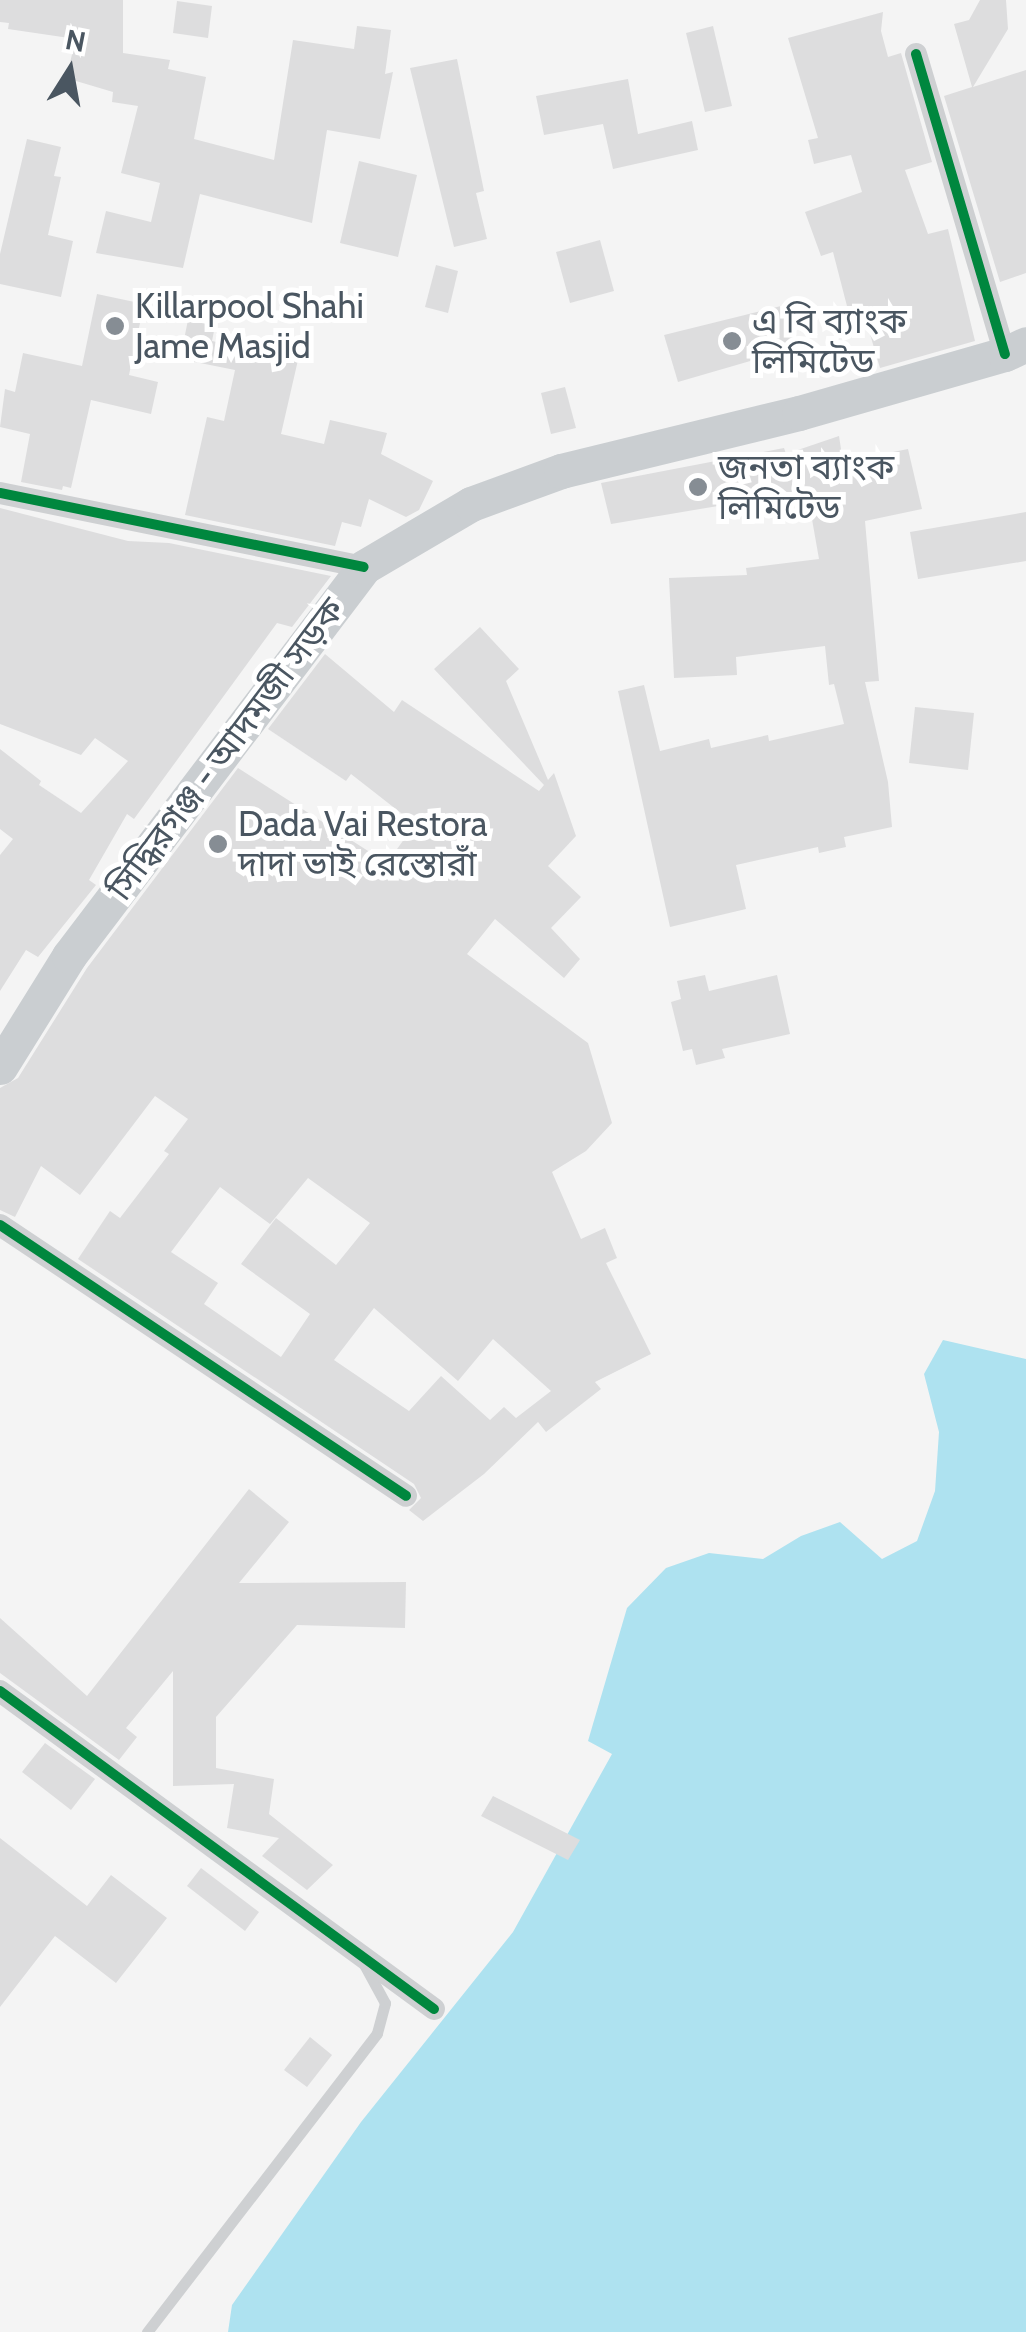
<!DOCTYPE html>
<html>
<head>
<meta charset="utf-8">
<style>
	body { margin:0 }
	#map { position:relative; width:1026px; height:2332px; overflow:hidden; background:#f4f4f4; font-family:Cabin,"Noto Sans Bengali",sans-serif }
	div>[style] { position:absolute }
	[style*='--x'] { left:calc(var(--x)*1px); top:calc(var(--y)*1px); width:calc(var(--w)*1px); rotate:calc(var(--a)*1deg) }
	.water>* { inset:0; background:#aee2f0 }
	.building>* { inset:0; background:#ddddde }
	.lane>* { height:11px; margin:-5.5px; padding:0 5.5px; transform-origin:5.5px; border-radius:5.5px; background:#ced0d2 }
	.street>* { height:22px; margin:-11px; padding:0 11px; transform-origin:11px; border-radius:11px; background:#ced0d2 }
	.primary>* { height:35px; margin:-17.5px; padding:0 17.5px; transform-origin:17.5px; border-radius:17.5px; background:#caced1 }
	.cycleway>* { height:10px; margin:-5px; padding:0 5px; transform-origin:5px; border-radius:5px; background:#00873e }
	.dots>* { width:28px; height:28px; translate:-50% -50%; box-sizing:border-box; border:5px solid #fff; border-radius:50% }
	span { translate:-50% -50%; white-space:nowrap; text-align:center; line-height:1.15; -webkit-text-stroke:10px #fff; paint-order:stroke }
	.poi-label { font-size:35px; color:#4a5661 }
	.left { translate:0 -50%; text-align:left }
	.street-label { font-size:35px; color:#4a5661 }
	.north { position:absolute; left:20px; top:20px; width:100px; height:100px; -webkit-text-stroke:8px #fff; paint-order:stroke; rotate:11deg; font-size:28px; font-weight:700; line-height:40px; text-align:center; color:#4a5661 }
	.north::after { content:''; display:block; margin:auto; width:35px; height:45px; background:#4a5661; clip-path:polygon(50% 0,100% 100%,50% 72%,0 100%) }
</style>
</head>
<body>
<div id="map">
	<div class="water">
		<i style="clip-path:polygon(943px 1340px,1026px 1359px,1026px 2332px,228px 2332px,232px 2305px,361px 2122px,513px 1932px,612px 1754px,588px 1741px,627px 1608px,666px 1568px,709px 1553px,763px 1559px,801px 1536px,840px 1522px,882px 1559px,917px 1541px,935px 1491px,939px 1432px,924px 1374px)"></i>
	</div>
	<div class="building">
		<i style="clip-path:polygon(0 0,123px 0,123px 53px,170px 60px,168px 69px,206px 77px,194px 139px,274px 160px,293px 40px,354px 49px,357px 26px,391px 30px,385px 74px,393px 72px,380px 139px,327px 130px,312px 223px,200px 194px,183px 268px,96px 253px,106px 211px,151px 222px,160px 183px,121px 173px,138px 106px,112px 102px,113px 92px,66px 78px,76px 39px,8px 29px,9px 23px,0 22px)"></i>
		<i style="clip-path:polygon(980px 0,1006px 0,1008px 29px,973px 87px,1026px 70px,1026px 273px,1000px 282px,944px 96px,972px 87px,954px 24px,969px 20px)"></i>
		<i style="clip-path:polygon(177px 1px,212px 6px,208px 38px,173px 33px)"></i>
		<i style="clip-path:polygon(883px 12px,881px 31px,888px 57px,901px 53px,932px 162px,905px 170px,928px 234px,948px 229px,975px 341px,880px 368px,862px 307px,848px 310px,833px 252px,821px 256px,805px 212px,862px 192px,851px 155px,814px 164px,808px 140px,818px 138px,788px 38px)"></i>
		<i style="clip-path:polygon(713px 26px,732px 106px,705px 112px,686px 33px)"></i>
		<i style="clip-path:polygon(457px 59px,484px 191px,476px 193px,487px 239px,454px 247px,410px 68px)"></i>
		<i style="clip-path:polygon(628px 79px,638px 134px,692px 121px,698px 150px,613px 169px,603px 124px,544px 135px,536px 96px)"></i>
		<i style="clip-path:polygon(27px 139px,61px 147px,54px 176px,61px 177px,48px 235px,73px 241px,61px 297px,0 284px,0 254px)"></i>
		<i style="clip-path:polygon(359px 161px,417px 175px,398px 257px,340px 243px)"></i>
		<i style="clip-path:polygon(600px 240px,614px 291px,570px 303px,556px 252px)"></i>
		<i style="clip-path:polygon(436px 265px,458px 271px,448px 313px,425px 307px)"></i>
		<i style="clip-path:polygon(97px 294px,144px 304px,129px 375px,158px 382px,151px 414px,91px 400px,71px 488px,63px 486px,62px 490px,21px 482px,30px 434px,0 427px,5px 389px,15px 392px,23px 353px,82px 366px)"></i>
		<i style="clip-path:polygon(789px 304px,799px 347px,678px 382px,664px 335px)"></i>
		<i style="clip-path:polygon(188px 320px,215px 326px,212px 341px,298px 360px,281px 434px,324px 444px,330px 420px,387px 433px,381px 454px,433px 481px,419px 510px,406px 517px,369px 499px,361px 527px,342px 522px,335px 546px,185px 515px,207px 417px,224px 421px,235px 370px,180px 359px)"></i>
		<i style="clip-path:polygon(565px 387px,576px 428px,551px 434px,541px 393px)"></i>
		<i style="clip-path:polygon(839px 436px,843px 462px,908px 449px,922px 509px,865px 521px,879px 681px,865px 682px,888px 782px,892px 827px,844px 837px,846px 847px,819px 853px,818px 847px,736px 865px,746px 909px,670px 927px,618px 691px,644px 685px,660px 751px,709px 739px,711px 748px,768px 735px,769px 741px,844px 724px,834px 684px,829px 685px,825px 646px,736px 657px,737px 675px,674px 678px,669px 578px,747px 575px,746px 568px,819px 559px,807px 491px,611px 524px,601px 483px,784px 448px,786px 454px)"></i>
		<i style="clip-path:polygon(0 508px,128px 541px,169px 543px,331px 576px,292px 627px,277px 623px,134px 819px,127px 814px,89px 880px,96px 885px,38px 957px,26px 950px,0 991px,0 855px,13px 839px,0 829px,0 749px,41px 781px,39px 785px,81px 813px,128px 761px,95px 738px,81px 755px,0 724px)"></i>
		<i style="clip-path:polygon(1026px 512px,1026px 561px,918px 579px,910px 532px)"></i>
		<i style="clip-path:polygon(evenodd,480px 627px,519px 669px,506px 681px,548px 780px,554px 773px,576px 836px,548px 866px,581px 897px,551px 928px,580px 959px,564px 978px,495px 919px,467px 954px,588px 1043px,612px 1123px,586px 1151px,552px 1172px,581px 1239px,605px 1228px,617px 1258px,606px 1263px,651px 1354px,595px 1382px,601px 1389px,546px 1432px,538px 1422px,484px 1474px,423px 1521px,409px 1510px,421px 1498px,414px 1484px,78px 1259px,110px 1211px,120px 1218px,169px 1154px,164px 1151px,188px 1119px,155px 1096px,80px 1195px,41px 1166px,15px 1217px,0 1210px,0 1088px,18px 1078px,87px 968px,238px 768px,387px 863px,415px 824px,351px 774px,346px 781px,268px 729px,325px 654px,394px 712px,402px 700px,539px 791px,544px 785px,434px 669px,480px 627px,308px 1178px,370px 1223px,336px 1265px,276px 1218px,241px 1264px,310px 1314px,281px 1357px,204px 1304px,218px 1283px,171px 1252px,220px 1187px,270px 1224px,308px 1178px,480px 627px,374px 1308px,458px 1381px,493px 1339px,551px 1391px,516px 1418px,504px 1407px,490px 1420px,441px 1376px,409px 1411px,334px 1360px,374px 1308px)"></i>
		<i style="clip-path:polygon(915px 707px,974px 713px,968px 770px,909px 763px)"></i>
		<i style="clip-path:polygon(705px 975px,709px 991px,777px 975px,790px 1034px,722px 1049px,725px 1058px,696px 1065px,692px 1049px,683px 1051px,671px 1002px,681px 999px,677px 981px)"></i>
		<i style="clip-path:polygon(249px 1489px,289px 1522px,239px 1583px,406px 1582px,405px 1628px,297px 1625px,216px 1717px,216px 1768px,274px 1779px,269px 1814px,333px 1865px,307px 1890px,262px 1856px,279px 1838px,227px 1828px,234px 1784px,173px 1786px,173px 1671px,126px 1728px,137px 1737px,119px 1760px,0 1673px,0 1618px,87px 1696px)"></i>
		<i style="clip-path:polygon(45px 1743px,95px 1779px,71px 1810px,22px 1772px)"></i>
		<i style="clip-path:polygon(493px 1796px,580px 1840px,568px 1860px,481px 1816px)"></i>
		<i style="clip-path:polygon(0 1838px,87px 1906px,111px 1875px,167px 1918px,116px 1983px,55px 1936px,0 2007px)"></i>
		<i style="clip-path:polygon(201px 1868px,259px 1912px,245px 1931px,187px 1886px)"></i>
		<i style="clip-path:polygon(310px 2037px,332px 2055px,307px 2087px,284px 2070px)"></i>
	</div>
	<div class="lane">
		<i style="--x:147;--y:2332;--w:377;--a:-52.4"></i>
		<i style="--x:377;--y:2033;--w:31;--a:-75"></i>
		<i style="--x:385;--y:2003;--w:42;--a:-118.4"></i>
	</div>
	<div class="street">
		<i style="--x:916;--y:54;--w:313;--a:73.5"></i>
		<i style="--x:0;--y:493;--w:371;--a:11.5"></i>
		<i style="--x:0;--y:1225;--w:488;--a:33.7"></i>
		<i style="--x:0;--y:1691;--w:538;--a:36.23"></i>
	</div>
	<div class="primary">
		<i style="--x:0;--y:1067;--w:131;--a:-58.1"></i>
		<i style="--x:69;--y:956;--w:488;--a:-52.8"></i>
		<i style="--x:364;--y:567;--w:124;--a:-30.5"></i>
		<i style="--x:471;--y:504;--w:96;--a:-20.1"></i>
		<i style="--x:561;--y:471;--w:245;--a:-13.7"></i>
		<i style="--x:799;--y:413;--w:214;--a:-16"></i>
		<i style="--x:1005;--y:354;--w:23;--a:-25"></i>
	</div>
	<div class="cycleway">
		<i style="--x:916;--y:54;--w:313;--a:73.5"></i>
		<i style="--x:0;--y:493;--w:371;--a:11.5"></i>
		<i style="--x:0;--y:1225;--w:488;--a:33.7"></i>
		<i style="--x:0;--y:1691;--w:538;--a:36.23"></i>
	</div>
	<div class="dots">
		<i style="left:115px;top:326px;background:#868d94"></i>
		<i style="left:732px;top:341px;background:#868d94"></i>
		<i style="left:698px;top:487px;background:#868d94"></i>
		<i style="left:218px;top:844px;background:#868d94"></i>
	</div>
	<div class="poi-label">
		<span class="left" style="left:135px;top:326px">Killarpool Shahi<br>Jame Masjid</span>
		<span class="left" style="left:752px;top:341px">এ বি ব্যাংক<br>লিমিটেড</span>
		<span class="left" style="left:718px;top:487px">জনতা ব্যাংক<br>লিমিটেড</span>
		<span class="left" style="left:238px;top:844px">Dada Vai Restora<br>দাদা ভাই রেস্তোরাঁ</span>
	</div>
	<div class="street-label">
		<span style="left:226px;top:749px;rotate:-53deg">সিদ্ধিরগঞ্জ - আদমজী সড়ক</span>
	</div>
	<div class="north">N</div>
</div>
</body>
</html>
